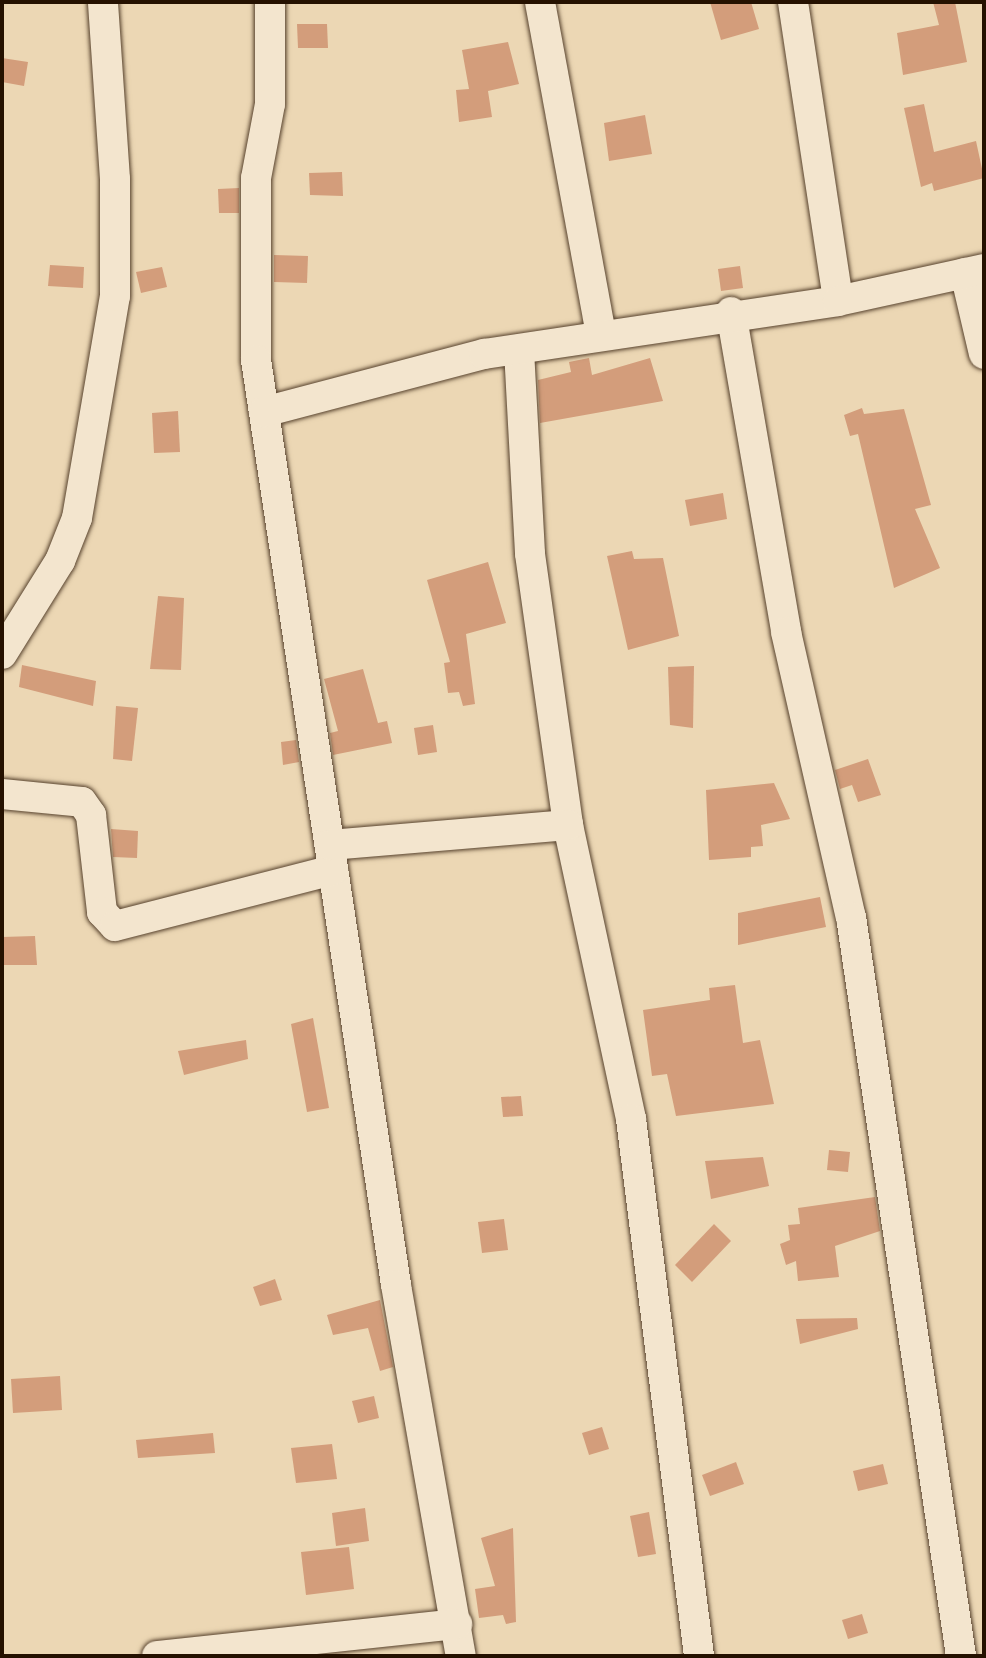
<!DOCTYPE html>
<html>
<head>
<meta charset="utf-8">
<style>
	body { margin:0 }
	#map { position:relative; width:986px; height:1658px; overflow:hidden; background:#ecd7b4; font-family:"IM FELL English",serif }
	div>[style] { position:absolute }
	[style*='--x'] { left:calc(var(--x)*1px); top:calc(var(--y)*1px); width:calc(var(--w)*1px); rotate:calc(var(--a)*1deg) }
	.building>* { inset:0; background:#d39d7b }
	.roads { filter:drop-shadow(0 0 2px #57422d) drop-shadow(0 0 2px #57422d) }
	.minor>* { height:30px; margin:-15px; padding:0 15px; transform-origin:15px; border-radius:15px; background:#f3e5ce }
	span { translate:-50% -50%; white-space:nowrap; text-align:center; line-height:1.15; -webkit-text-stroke:6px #f3e5ce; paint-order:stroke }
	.frame { position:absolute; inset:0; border:4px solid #251100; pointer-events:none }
</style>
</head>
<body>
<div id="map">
	<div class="building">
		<i style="clip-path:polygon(710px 2px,751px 2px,759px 29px,721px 40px)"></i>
		<i style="clip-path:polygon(933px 2px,955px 2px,967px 62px,903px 75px,897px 33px,939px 25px)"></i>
		<i style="clip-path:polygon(297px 24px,327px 24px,328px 48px,298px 48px)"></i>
		<i style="clip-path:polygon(508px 42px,519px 84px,488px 91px,492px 117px,459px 122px,456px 90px,469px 89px,462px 50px)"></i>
		<i style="clip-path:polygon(2px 58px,28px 62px,24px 86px,2px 82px)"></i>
		<i style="clip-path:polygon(924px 104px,934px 152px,976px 141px,984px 178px,934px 191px,932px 183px,921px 187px,904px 108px)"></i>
		<i style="clip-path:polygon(645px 115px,652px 154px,609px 161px,604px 123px)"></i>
		<i style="clip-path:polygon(342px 172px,343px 196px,310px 195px,309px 173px)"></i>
		<i style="clip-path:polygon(239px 188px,239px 213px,219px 213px,218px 189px)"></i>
		<i style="clip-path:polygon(274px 255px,308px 256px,307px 283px,274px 282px)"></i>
		<i style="clip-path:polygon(50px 265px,84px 267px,83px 288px,48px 286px)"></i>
		<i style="clip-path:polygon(740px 266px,743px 288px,721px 291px,718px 269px)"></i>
		<i style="clip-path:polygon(162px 267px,167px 287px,141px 293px,136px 272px)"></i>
		<i style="clip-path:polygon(589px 358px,592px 375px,650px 358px,663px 401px,540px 423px,538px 380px,571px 372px,569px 362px)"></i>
		<i style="clip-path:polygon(862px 408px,864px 414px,904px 409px,931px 505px,915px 509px,940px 568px,894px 588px,858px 434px,850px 436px,844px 415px)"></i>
		<i style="clip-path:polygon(178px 411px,180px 452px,154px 453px,152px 413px)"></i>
		<i style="clip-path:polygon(723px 493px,727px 519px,690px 526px,685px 500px)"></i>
		<i style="clip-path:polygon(632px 551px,634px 559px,663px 558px,679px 636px,628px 650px,607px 556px)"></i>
		<i style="clip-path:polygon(488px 562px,506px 623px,466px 634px,475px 704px,463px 706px,459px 692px,448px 693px,444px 663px,450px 662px,427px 580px)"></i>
		<i style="clip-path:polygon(158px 596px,184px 598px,181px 670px,150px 669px)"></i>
		<i style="clip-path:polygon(22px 665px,96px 681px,93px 706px,19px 687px)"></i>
		<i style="clip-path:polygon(694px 666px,693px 728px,670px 725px,668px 667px)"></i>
		<i style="clip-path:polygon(363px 669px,378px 723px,387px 721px,392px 743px,333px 755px,330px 733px,338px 731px,324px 679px)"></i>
		<i style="clip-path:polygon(116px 706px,138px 708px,132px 761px,113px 759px)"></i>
		<i style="clip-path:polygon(433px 725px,437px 752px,418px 755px,414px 728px)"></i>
		<i style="clip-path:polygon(296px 740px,299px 762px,283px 765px,281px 742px)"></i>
		<i style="clip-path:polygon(868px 759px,881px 795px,858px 802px,852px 785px,840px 789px,835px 770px)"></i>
		<i style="clip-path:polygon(774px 783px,790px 819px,761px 825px,763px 846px,751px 847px,751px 857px,709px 860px,706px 790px)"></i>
		<i style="clip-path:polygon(111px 829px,138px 831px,137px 858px,113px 857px)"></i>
		<i style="clip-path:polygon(820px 897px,826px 927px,738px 945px,738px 913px)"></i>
		<i style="clip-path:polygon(35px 936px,37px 965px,3px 965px,2px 937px)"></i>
		<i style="clip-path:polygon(735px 985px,743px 1043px,760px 1040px,774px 1104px,676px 1116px,667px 1074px,652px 1076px,643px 1010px,710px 1000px,709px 988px)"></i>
		<i style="clip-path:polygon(313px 1018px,329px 1108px,307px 1112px,291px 1024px)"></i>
		<i style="clip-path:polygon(246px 1040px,248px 1059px,184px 1075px,178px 1051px)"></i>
		<i style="clip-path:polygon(521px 1096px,523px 1116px,503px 1117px,501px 1097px)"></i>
		<i style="clip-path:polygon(829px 1150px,850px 1152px,848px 1172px,827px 1170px)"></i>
		<i style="clip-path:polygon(763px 1157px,769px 1186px,711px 1199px,705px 1161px)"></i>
		<i style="clip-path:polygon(875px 1197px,880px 1231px,835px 1246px,839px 1277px,798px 1281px,796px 1261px,786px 1265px,780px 1244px,790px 1240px,788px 1225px,800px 1224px,798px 1208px)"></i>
		<i style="clip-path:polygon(504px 1219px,508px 1250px,482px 1253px,478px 1222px)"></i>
		<i style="clip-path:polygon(714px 1224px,731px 1241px,692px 1282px,675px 1265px)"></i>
		<i style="clip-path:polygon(275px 1279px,282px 1300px,260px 1306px,253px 1287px)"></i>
		<i style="clip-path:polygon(380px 1300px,393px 1367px,380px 1371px,368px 1328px,333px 1335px,327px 1315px)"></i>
		<i style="clip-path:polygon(857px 1318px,858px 1329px,800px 1344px,796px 1319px)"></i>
		<i style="clip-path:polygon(60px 1376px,62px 1410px,13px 1413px,11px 1379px)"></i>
		<i style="clip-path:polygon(374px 1396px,379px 1418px,358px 1423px,352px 1401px)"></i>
		<i style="clip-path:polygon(602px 1427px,609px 1449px,589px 1455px,582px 1433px)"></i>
		<i style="clip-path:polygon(213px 1433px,215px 1453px,138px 1458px,136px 1440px)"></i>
		<i style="clip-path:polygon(332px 1444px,337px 1479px,296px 1483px,291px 1448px)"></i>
		<i style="clip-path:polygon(736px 1462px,744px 1484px,710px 1496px,702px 1475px)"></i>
		<i style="clip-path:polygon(883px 1464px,888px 1484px,858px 1491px,853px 1471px)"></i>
		<i style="clip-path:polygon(365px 1508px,369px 1541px,336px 1546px,332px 1513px)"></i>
		<i style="clip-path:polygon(649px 1512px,656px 1554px,638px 1557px,630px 1516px)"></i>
		<i style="clip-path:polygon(513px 1528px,516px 1622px,506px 1624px,503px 1615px,479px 1618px,475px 1589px,495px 1586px,481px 1538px)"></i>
		<i style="clip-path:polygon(349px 1547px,354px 1589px,306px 1595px,301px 1552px)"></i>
		<i style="clip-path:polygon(862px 1614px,868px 1633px,848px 1639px,842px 1620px)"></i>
	</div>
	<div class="roads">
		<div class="minor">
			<i style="--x:270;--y:2;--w:102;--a:90"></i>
			<i style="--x:270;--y:104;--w:75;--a:100.7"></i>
			<i style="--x:256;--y:178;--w:182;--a:90"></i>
			<i style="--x:256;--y:360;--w:936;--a:81.39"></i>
			<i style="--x:396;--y:1285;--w:377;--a:80.1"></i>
			<i style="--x:540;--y:2;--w:338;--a:79.6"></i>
			<i style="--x:793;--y:2;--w:302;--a:81.4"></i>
			<i style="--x:965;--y:273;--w:83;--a:76.8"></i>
			<i style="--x:731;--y:312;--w:325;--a:80.2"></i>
			<i style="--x:786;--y:632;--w:292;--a:77.2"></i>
			<i style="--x:851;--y:917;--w:747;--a:81.53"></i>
			<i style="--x:519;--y:350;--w:204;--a:86.9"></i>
			<i style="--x:530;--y:554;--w:274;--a:82"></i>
			<i style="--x:568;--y:825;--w:301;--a:77.9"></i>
			<i style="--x:631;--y:1119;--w:541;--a:82.78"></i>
			<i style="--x:264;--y:412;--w:228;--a:-14.8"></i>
			<i style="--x:484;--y:354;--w:358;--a:-8.5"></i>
			<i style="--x:838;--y:301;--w:149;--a:-12.4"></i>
			<i style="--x:2;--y:654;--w:110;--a:-58.1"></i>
			<i style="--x:60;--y:561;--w:46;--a:-68.4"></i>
			<i style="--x:77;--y:518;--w:225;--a:-80.3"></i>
			<i style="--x:115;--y:296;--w:117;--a:-90"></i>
			<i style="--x:115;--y:179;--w:177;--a:-93.9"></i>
			<i style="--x:2;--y:794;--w:80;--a:5.7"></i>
			<i style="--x:82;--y:802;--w:16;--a:55"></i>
			<i style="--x:91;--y:815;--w:98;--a:83.5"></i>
			<i style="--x:102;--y:912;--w:19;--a:47"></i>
			<i style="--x:115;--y:926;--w:225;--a:-14.4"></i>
			<i style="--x:330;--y:845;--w:239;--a:-4.8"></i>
			<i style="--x:157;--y:1656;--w:302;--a:-6.1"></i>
		</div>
	</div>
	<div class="frame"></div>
</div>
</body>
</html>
